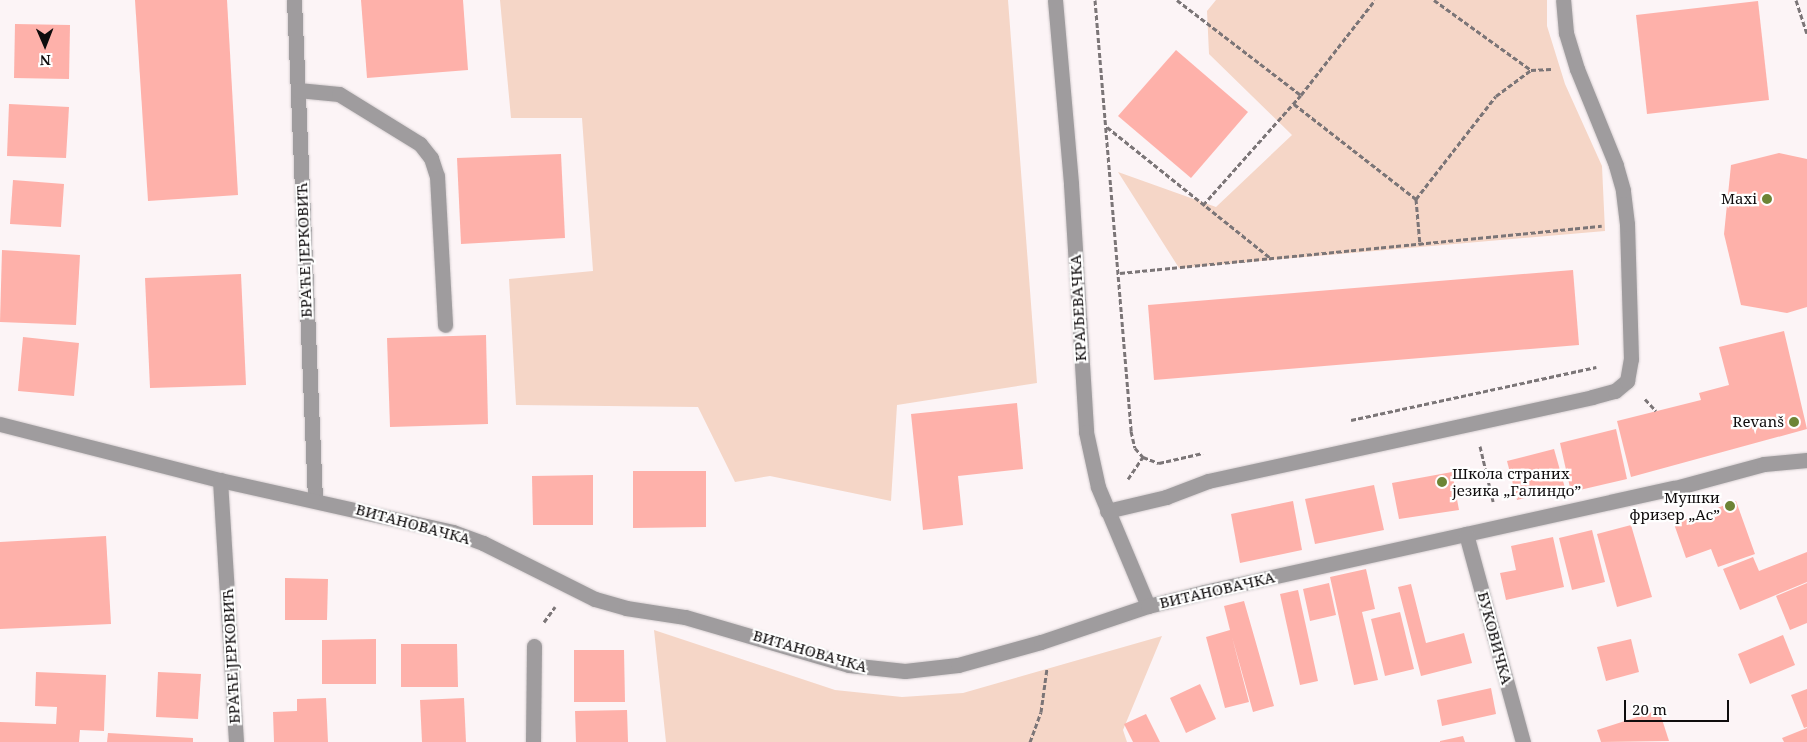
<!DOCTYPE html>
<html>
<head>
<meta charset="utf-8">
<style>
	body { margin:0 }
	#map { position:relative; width:1807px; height:742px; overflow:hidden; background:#fcf4f6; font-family:"Noto Serif",serif }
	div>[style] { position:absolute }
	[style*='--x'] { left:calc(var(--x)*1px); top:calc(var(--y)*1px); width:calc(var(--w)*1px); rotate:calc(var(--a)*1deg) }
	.green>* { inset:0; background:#f5d6c7 }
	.building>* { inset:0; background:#feb1aa }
	.path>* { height:3px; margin-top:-1.5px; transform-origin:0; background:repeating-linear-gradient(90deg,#7b7577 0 5px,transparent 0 7.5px) }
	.roads { filter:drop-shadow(0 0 1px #d6cfd1) drop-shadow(0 0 1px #d6cfd1) }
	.minor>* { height:15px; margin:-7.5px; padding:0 7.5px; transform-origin:7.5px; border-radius:7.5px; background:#9f9c9e }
	.dots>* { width:14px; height:14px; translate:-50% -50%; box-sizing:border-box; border:2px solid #fff; border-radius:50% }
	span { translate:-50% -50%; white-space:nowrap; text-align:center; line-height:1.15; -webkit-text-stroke:4.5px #fff; paint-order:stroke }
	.poi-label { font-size:15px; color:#0f0c0d }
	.right { translate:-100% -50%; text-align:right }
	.left { translate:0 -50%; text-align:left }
	.street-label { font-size:15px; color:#0f0c0d }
	.north { position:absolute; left:20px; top:20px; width:50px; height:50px; -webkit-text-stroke:4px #fff; paint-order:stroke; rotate:179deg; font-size:14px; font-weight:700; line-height:20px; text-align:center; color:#0f0c0d }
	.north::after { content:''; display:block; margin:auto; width:18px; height:22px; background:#0f0c0d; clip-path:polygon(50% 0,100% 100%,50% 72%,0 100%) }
	.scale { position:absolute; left:1624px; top:700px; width:105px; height:22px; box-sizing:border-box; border:2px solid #0f0c0d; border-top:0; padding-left:6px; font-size:15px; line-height:18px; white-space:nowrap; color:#0f0c0d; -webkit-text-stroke:4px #fff; paint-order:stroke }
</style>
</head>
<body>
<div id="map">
	<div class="green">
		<i style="clip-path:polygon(500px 0,1008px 0,1037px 383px,897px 405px,891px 501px,770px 476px,735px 482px,698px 407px,516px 405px,509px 279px,593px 271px,582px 118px,511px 118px)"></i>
		<i style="clip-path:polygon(1216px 0,1547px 0,1547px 26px,1565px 84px,1602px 166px,1605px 231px,1179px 268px,1118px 172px,1216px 207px,1292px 135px,1209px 54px,1207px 11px)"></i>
		<i style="clip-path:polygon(654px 630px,835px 690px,902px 697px,963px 693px,1162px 636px,1123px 730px,1127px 742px,666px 742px)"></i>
	</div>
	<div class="building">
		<i style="clip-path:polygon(135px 0,227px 0,238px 195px,148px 201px)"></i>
		<i style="clip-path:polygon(361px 0,463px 0,468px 70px,367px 78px)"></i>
		<i style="clip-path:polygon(1758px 1px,1769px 100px,1647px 114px,1636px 15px)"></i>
		<i style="clip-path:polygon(15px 24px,70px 25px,69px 79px,14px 78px)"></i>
		<i style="clip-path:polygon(1176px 50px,1248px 112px,1191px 178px,1118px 116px)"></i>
		<i style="clip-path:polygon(9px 104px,69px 107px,66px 158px,7px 156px)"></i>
		<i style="clip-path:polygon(1779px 153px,1807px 159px,1807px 307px,1787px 313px,1741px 305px,1724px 234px,1731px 165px)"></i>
		<i style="clip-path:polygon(561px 154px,565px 238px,461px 244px,457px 158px)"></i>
		<i style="clip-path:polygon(13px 180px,64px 184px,61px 227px,10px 224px)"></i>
		<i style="clip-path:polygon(2px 250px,80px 255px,76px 325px,0 322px)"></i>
		<i style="clip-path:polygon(1573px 270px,1579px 345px,1154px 380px,1148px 305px)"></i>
		<i style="clip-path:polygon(241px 274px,246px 385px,150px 388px,145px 278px)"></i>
		<i style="clip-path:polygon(1784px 331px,1807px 429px,1631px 477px,1617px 421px,1701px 400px,1699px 393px,1729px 385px,1719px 347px)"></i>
		<i style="clip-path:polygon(486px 335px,488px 424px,390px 427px,387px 338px)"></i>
		<i style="clip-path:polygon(23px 337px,79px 343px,74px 396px,18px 391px)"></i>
		<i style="clip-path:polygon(1017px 403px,1023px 469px,958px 476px,963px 525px,923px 530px,911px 414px)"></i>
		<i style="clip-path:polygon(1616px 429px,1627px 479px,1571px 492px,1560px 443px)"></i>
		<i style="clip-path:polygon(1554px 449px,1565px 488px,1517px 500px,1507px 461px)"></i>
		<i style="clip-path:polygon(633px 471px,706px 471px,706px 527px,633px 528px)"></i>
		<i style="clip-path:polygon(1452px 472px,1459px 510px,1399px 519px,1392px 483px)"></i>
		<i style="clip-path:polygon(593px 475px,593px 525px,533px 525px,532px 476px)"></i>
		<i style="clip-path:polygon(1374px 485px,1384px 530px,1315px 544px,1305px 499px)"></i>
		<i style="clip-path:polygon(1293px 501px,1302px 550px,1240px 563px,1231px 514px)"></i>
		<i style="clip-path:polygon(1736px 501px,1755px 554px,1718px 567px,1711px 549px,1686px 558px,1674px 524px)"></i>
		<i style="clip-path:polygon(1631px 525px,1652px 597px,1617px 607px,1597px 534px)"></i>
		<i style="clip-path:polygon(1592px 530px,1605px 582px,1572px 590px,1559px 538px)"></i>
		<i style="clip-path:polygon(106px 536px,111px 624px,0 629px,0 542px)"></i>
		<i style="clip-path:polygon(1553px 537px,1564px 587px,1506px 600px,1500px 573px,1516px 570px,1511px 546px)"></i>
		<i style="clip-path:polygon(1807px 552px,1807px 582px,1740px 610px,1723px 569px,1753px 557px,1759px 571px)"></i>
		<i style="clip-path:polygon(1366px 569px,1375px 609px,1362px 612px,1378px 680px,1354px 685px,1330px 577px)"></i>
		<i style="clip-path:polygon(285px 578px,328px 579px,327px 620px,285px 620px)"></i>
		<i style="clip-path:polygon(1329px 583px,1336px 615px,1310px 621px,1303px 589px)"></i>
		<i style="clip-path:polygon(1807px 583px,1807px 623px,1790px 630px,1776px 596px)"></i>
		<i style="clip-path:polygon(1411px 584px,1426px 643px,1464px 633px,1472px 663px,1421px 676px,1398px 587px)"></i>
		<i style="clip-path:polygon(1298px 590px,1318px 681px,1300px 685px,1280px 594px)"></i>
		<i style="clip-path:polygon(1244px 601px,1274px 706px,1253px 712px,1232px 637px,1249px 702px,1225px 708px,1206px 637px,1230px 630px,1224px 606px)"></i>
		<i style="clip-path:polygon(1400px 612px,1414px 669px,1385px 676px,1371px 619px)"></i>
		<i style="clip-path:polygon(1783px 635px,1795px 665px,1750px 684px,1738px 654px)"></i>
		<i style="clip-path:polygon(376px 639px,376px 684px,322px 684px,322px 640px)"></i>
		<i style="clip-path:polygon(1631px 639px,1639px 672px,1606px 681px,1597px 647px)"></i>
		<i style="clip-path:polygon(401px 644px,457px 644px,458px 687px,401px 687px)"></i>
		<i style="clip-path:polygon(574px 650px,624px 650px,625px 702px,574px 702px)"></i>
		<i style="clip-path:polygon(36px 672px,106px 675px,104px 731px,80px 730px,79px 742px,0 742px,0 722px,56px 724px,57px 707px,35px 706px)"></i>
		<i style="clip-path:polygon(158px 672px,201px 674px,198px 719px,156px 717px)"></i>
		<i style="clip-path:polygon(1200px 684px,1216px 719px,1186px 733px,1170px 698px)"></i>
		<i style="clip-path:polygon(1491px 688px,1496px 714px,1442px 726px,1437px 700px)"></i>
		<i style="clip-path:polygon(1807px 689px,1807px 727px,1804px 728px,1791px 695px)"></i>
		<i style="clip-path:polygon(326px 698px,328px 742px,274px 742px,273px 712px,297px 711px,297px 699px)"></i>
		<i style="clip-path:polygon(464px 698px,466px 742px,422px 742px,420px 700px)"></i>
		<i style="clip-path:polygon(627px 710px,628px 742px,576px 742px,575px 711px)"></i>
		<i style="clip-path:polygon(1659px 710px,1669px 741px,1601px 742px,1597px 730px)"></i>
		<i style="clip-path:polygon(1146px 714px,1160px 742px,1133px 742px,1124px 724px)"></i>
		<i style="clip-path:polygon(1807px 728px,1807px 742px,1784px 742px,1782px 738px)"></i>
		<i style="clip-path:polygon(108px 733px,193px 738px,193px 742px,107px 742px)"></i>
		<i style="clip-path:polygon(1463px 736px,1465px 742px,1440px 742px,1440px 741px)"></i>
	</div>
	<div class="path">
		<i style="--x:1095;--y:0;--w:433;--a:85.2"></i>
		<i style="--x:1131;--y:431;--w:17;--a:77"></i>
		<i style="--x:1135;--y:448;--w:12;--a:48"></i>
		<i style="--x:1143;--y:457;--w:17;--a:21"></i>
		<i style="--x:1159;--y:463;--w:45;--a:-12.8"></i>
		<i style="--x:1177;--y:0;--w:156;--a:37.5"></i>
		<i style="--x:1301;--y:95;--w:120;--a:-52.1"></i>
		<i style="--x:1434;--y:0;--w:120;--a:35.8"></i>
		<i style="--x:1796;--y:0;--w:35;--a:72"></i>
		<i style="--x:1294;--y:104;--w:155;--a:37.9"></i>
		<i style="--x:1416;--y:199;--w:130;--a:-52.2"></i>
		<i style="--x:1496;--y:96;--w:44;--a:-36.6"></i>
		<i style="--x:1531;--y:70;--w:20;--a:-3"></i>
		<i style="--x:1107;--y:127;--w:211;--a:38.7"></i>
		<i style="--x:1416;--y:199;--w:46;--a:85"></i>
		<i style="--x:1203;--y:205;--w:147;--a:-48.3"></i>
		<i style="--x:1120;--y:273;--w:484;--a:-5.6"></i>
		<i style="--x:1645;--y:399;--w:16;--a:47"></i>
		<i style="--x:1351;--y:420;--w:251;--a:-12.2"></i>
		<i style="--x:1480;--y:446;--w:57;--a:76.7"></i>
		<i style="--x:1128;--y:479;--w:27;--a:-56"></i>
		<i style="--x:544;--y:622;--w:19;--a:-54"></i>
		<i style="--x:1030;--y:742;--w:32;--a:-70"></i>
		<i style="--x:1041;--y:712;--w:44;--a:-82.2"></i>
	</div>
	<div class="roads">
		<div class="minor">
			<i style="--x:294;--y:0;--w:500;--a:87.59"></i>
			<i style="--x:1055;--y:0;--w:185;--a:85"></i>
			<i style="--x:1071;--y:184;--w:248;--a:86.5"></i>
			<i style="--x:1086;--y:432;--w:56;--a:77.7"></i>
			<i style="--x:1098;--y:487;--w:129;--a:67.2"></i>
			<i style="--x:298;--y:90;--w:41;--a:5.6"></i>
			<i style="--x:339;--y:94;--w:95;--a:31.7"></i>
			<i style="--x:420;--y:144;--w:18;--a:52"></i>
			<i style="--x:431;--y:158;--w:19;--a:72"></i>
			<i style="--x:437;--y:176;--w:149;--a:86.9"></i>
			<i style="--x:0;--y:424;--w:227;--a:14.3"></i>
			<i style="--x:220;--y:480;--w:239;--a:12.6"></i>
			<i style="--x:453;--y:532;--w:32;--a:20"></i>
			<i style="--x:483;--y:543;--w:125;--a:26.6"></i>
			<i style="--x:595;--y:599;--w:32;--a:16"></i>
			<i style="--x:626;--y:608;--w:60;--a:8.7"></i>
			<i style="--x:685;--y:617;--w:171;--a:16.3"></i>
			<i style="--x:849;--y:665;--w:56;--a:6.1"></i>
			<i style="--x:905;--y:671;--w:53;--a:-6.5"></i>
			<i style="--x:958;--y:665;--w:86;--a:-15.5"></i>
			<i style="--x:1041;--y:642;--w:113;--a:-18.6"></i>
			<i style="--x:1148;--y:606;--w:58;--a:-14"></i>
			<i style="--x:1204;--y:592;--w:482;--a:-12.5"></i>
			<i style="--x:1675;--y:488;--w:92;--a:-15.1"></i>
			<i style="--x:1764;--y:464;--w:43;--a:-5.3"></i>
			<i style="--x:220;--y:480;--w:262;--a:86.5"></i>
			<i style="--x:1107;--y:511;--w:61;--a:-13.3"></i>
			<i style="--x:1166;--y:497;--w:45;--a:-20.9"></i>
			<i style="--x:1208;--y:481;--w:393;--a:-12.3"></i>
			<i style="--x:1592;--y:397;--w:24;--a:-15"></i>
			<i style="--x:1615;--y:391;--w:16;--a:-40"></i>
			<i style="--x:1627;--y:381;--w:22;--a:-80"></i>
			<i style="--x:1631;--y:359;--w:135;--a:-91.7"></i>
			<i style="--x:1627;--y:224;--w:34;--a:-97"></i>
			<i style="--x:1623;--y:190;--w:26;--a:-106"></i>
			<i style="--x:1616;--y:165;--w:104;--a:-112.1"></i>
			<i style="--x:1577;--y:69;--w:38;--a:-107"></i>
			<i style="--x:1566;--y:33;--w:33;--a:-95"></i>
			<i style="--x:1466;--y:534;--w:216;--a:74.7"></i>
			<i style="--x:533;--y:742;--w:96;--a:-89.4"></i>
		</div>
	</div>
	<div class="dots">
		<i style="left:1767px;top:199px;background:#6d8435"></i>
		<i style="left:1794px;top:422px;background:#6d8435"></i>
		<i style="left:1442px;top:482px;background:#6d8435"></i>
		<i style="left:1730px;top:506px;background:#6d8435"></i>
	</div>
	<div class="poi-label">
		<span class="right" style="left:1757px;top:199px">Maxi</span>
		<span class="right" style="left:1784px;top:422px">Revanš</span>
		<span class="left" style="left:1452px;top:482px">Школа страних<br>језика „Галиндо”</span>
		<span class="right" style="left:1720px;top:506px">Мушки<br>фризер „Ас”</span>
	</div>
	<div class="street-label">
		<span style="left:304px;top:250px;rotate:-92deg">БРАЋЕ ЈЕРКОВИЋ</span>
		<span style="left:1078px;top:308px;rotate:-93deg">КРАЉЕВАЧКА</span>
		<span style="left:413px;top:524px;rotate:15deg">ВИТАНОВАЧКА</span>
		<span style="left:1217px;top:590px;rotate:-13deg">ВИТАНОВАЧКА</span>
		<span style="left:1495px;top:638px;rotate:75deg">БУКОВИЧКА</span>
		<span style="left:810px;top:651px;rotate:16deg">ВИТАНОВАЧКА</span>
		<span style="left:231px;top:656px;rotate:-93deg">БРАЋЕ ЈЕРКОВИЋ</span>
	</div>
	<div class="north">N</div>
	<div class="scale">20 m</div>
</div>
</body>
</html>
